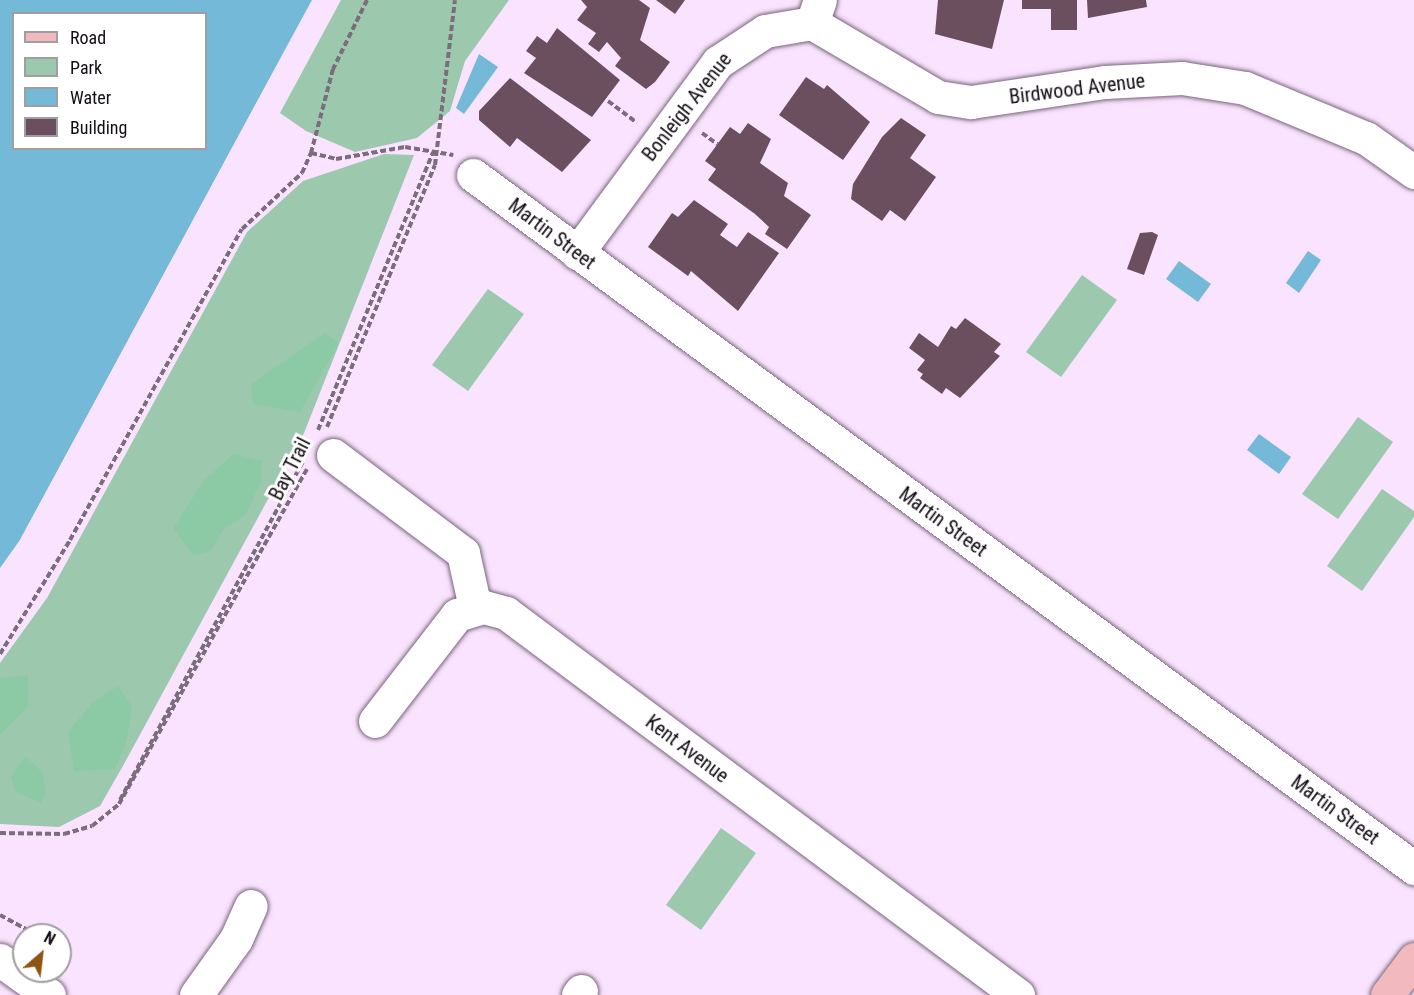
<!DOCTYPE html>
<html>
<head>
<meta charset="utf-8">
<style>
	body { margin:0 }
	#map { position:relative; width:1414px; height:995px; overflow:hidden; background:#fae3fe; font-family:"Roboto Condensed",sans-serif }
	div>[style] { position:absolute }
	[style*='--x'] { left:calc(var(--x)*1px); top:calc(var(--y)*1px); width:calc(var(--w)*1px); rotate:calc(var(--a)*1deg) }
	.green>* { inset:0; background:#9cc8ae }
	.forest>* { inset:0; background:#8ccaa6 }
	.water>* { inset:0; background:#75b9d9 }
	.pier>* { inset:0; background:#fae3fe }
	.building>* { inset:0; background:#6b4f5e }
	.path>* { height:4px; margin-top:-2px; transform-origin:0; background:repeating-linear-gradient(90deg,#7b6d7e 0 6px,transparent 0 9px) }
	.roads { filter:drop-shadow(0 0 2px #78657c) drop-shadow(0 0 2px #78657c) }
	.minor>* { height:33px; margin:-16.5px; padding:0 16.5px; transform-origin:16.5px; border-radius:16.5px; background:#fff }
	.major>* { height:33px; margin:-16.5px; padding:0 16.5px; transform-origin:16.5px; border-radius:16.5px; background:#f2babe }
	span { translate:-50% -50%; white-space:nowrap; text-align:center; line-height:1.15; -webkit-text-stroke:6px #fff; paint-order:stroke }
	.street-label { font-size:20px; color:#130c15 }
	.legend { position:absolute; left:12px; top:12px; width:195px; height:138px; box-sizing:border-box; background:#fff; border:2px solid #a19ea1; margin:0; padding:8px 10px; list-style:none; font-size:18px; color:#130c15 }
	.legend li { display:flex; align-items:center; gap:12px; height:30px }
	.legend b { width:30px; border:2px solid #a19ea1 }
	.north { position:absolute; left:12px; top:923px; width:60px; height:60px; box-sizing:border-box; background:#fff; border:2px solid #a19ea1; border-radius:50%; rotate:28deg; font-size:16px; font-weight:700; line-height:24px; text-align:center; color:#130c15 }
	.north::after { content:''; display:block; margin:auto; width:21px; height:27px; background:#8f5412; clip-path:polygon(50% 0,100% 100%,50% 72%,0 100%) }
</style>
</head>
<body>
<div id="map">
	<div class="green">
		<i style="clip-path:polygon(341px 0,509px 0,465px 61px,450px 111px,417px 138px,355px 152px,306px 131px,280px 113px)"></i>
		<i style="clip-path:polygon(384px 154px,414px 155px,304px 433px,124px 764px,100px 806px,59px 827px,0 824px,0 663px,47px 598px,247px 232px,303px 181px)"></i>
		<i style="clip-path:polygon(1082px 275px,1117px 300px,1061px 377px,1026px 352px)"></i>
		<i style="clip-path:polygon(488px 289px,524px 314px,468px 391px,432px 365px)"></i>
		<i style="clip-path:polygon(1358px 417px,1393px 442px,1338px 519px,1302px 494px)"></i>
		<i style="clip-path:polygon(1382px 489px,1414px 511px,1414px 517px,1362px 591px,1327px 566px)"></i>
		<i style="clip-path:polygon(721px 828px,756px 853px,701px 930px,666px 905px)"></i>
	</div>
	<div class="forest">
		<i style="clip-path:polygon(325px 333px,339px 343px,300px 412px,253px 404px,251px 384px)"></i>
		<i style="clip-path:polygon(234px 454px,262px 461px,261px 481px,246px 514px,222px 531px,211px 551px,193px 555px,173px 528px,205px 479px)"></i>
		<i style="clip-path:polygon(28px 675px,28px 707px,0 735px,0 678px)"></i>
		<i style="clip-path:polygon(118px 686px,132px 707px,127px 740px,115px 769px,74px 771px,68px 732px,92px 703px)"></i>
		<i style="clip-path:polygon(25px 756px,42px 772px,46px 793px,41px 803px,16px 792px,11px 778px)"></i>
	</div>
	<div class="water">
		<i style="clip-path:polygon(evenodd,0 0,312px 0,20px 540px,0 568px,0 0,14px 14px,206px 14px,206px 148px,14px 148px,14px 14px)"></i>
		<i style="clip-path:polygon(479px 54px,498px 67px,464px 114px,456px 108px)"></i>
		<i style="clip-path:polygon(1308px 251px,1321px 260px,1299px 293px,1286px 283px)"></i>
		<i style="clip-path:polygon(1179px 261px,1211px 284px,1198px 302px,1166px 279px)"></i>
		<i style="clip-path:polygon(1259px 434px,1291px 457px,1279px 474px,1247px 450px)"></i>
	</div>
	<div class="pier">
		<i style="clip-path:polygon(312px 0,23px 542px,0 571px,20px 540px)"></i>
	</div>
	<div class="building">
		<i style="clip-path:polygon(581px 0,639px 0,650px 8px,640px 40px,670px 62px,655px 82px,646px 89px,615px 66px,621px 58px,607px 42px,599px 52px,588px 44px,596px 33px,577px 20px,587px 7px)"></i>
		<i style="clip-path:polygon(656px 0,685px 0,675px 14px)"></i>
		<i style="clip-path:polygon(938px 0,1004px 0,992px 49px,935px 34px)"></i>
		<i style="clip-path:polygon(1022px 0,1077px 0,1077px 30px,1051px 30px,1051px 9px,1022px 9px)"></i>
		<i style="clip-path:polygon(1087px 0,1146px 0,1147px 7px,1088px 18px)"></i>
		<i style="clip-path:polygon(557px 28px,620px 80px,592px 117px,524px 73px,536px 58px,526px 51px,537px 36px,547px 43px)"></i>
		<i style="clip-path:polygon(806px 77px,824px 89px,827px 85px,870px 122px,843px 160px,779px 115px)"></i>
		<i style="clip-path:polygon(510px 78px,591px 140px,562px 172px,517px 138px,510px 147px,479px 120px,479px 111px)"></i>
		<i style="clip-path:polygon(901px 118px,926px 135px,910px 158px,936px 177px,905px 221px,890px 210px,882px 221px,851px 199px,853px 184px,882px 137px)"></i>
		<i style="clip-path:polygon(748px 123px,771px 139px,760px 163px,788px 183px,784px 196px,811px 215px,787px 249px,765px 234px,769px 227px,755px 214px,708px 180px,716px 169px,705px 161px,730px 127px,740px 134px)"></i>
		<i style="clip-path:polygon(694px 200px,728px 224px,720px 235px,737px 247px,748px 232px,779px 253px,738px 311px,691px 271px,688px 276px,648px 247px,672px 213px,678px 217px)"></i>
		<i style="clip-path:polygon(1152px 232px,1158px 235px,1144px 275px,1127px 269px,1140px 233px)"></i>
		<i style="clip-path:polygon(965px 318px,1001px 344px,994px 352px,1000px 356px,960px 398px,946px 388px,942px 394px,920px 378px,923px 374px,917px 370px,925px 360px,909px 348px,919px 333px,938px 347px,951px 326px,956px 329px)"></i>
	</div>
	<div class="path">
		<i style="--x:367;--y:0;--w:77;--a:116.2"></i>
		<i style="--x:333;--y:69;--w:87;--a:104.7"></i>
		<i style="--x:311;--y:153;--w:26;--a:13"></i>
		<i style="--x:336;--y:159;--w:70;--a:-9.9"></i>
		<i style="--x:405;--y:147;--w:49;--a:9.5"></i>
		<i style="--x:608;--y:101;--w:36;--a:37"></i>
		<i style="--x:702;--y:133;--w:19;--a:36"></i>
		<i style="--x:327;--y:427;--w:283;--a:-67.6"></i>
		<i style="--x:435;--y:165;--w:166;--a:-83.1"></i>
		<i style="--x:318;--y:430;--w:301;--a:-67.5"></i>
		<i style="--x:0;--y:654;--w:134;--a:-58.4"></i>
		<i style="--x:70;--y:540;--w:355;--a:-61.1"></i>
		<i style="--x:242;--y:229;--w:82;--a:-43"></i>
		<i style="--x:302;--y:173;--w:22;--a:-66"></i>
		<i style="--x:120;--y:800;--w:387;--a:-61.6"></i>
		<i style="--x:0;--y:833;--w:64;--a:0.9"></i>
		<i style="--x:64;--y:834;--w:29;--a:-16"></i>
		<i style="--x:92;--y:826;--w:35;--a:-39"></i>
		<i style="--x:119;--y:804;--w:384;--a:-60.7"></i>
		<i style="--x:0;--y:915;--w:42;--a:28.4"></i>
	</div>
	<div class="roads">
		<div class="minor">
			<i style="--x:812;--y:23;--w:146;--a:30.4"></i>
			<i style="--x:938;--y:97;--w:33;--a:9"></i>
			<i style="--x:971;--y:102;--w:135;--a:-8.5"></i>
			<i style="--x:1105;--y:82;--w:77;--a:-3"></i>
			<i style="--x:1182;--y:78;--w:64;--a:9"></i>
			<i style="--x:1245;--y:88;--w:131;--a:22.5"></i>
			<i style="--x:1366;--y:138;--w:59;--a:35.3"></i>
			<i style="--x:473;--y:175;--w:1169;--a:36.37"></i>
			<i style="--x:577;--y:253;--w:237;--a:-53.6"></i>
			<i style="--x:718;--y:62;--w:56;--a:-33.4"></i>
			<i style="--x:765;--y:31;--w:48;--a:-9.7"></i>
			<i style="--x:812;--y:23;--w:24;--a:-71"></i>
			<i style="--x:333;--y:455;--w:163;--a:37"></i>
			<i style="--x:463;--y:553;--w:55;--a:77.5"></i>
			<i style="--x:375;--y:721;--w:134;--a:-52.3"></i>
			<i style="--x:457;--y:615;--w:28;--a:-17"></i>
			<i style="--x:484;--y:607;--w:23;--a:15"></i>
			<i style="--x:506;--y:613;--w:639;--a:36.73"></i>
			<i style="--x:0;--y:960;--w:60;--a:35.5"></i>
			<i style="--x:196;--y:995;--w:69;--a:-54.5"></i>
			<i style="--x:236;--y:939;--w:36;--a:-66"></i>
			<i style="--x:578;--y:995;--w:5;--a:-53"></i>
		</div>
		<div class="major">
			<i style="--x:1387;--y:995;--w:45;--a:-53.1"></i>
		</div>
	</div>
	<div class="street-label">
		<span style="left:1077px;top:89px;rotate:-7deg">Birdwood Avenue</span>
		<span style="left:687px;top:107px;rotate:-52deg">Bonleigh Avenue</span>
		<span style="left:552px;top:234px;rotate:37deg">Martin Street</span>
		<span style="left:290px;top:469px;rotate:-63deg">Bay Trail</span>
		<span style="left:943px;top:522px;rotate:36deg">Martin Street</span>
		<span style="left:687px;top:749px;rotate:37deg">Kent Avenue</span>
		<span style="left:1335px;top:810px;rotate:36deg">Martin Street</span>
	</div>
	<ul class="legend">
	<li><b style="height:8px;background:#f2babe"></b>Road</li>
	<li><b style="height:16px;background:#9cc8ae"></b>Park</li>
	<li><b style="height:16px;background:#75b9d9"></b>Water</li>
	<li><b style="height:16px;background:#6b4f5e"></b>Building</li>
	</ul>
	<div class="north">N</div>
</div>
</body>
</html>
